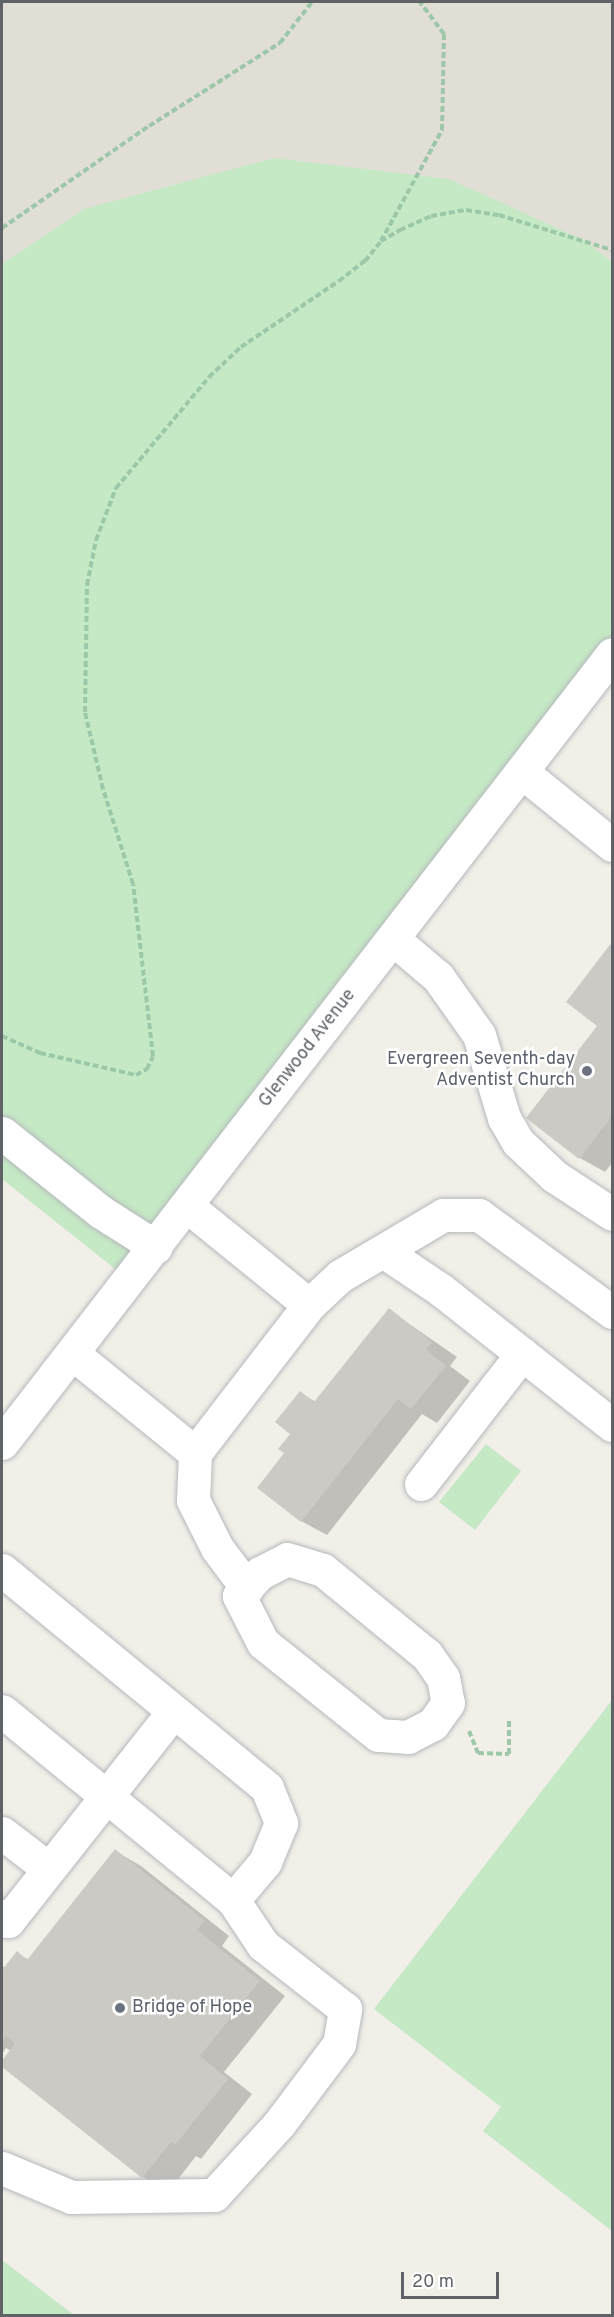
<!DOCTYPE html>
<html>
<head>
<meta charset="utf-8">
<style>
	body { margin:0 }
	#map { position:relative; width:614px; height:2317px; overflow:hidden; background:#f1efe8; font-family:Overpass,sans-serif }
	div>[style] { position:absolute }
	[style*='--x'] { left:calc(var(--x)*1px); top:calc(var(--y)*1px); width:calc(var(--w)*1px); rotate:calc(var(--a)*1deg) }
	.education>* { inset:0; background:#e1ded6 }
	.green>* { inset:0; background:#c5e8c5 }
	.shadow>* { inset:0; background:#0003 }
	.building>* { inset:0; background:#cccac5 }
	.path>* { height:4px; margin-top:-2px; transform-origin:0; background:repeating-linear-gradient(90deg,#9cc7a9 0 6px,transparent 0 9px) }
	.roads { filter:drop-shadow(0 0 2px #b5b8bc) drop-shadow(0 0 2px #b5b8bc) }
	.minor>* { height:33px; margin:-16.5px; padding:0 16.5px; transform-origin:16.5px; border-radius:16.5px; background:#fff }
	.dots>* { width:16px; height:16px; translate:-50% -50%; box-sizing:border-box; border:3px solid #fff; border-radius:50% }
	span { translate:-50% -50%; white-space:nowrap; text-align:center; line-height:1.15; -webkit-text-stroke:5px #fff; paint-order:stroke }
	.street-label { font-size:18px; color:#5f6368 }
	.worship-label { font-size:18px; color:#5b616d }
	.right { translate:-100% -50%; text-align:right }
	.left { translate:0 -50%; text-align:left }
	.frame { position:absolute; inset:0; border:3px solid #5f6368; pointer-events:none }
	.scale { position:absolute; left:401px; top:2272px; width:98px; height:27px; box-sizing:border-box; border:3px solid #5f6368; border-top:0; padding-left:8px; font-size:18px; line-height:21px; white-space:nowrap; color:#5f6368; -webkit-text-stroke:4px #fff; paint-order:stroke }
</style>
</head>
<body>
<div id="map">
	<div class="education">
		<i style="clip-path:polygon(2px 2px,612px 2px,612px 262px,584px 240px,84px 209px,2px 264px)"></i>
	</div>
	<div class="green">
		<i style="clip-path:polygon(274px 158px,449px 179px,584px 240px,612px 262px,612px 654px,129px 1280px,2px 1179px,2px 264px,84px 209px)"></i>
		<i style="clip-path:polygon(486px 1444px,521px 1471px,475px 1530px,439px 1502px)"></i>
		<i style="clip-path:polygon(612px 1700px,612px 2231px,483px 2131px,501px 2107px,374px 2009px)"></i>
		<i style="clip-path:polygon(2px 2260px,74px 2315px,2px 2315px)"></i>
	</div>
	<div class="shadow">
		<i style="clip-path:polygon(612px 945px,612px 1163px,605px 1172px,580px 1158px,600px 1026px,568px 1001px)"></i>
		<i style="clip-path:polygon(389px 1310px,457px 1357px,450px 1366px,470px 1381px,437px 1423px,422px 1414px,327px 1535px,301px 1521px,286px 1453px,300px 1393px,316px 1402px)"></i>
		<i style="clip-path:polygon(115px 1851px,141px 1866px,229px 1936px,222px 1946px,285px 1996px,224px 2072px,252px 2094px,201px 2159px,196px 2156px,168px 2192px,143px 2177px,2px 2065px,11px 2051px,6px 2048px,2px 2054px,2px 1966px,5px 1968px,17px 1953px,29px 1960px)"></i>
	</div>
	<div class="building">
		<i style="clip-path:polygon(612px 942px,612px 1116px,579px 1159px,526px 1118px,597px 1026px,566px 1002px)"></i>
		<i style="clip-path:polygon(389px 1308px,432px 1342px,426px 1350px,446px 1366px,411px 1409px,398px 1399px,301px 1522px,257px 1488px,284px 1453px,278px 1449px,290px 1434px,275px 1422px,300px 1391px,314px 1402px)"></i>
		<i style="clip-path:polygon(115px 1849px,205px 1921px,197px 1930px,260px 1981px,200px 2056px,228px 2079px,175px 2145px,171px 2142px,142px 2178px,2px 2067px,2px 2061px,15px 2043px,6px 2036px,2px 2041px,2px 1970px,17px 1951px,27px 1960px)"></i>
	</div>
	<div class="path">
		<i style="--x:2;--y:228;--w:179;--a:-34.8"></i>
		<i style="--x:149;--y:126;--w:155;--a:-32.4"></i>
		<i style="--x:280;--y:43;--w:52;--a:-52"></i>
		<i style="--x:381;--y:241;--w:127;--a:-61.2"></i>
		<i style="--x:442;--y:130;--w:96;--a:-88.8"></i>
		<i style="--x:444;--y:34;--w:40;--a:-127"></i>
		<i style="--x:2;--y:1036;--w:42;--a:24.1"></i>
		<i style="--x:40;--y:1053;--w:98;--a:12.9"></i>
		<i style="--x:136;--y:1075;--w:13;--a:-29"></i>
		<i style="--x:147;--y:1069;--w:14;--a:-65"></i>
		<i style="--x:153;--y:1056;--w:173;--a:-96.6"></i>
		<i style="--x:133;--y:884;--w:100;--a:-107.5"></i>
		<i style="--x:103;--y:789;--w:79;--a:-103.2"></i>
		<i style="--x:85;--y:712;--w:127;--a:-89.1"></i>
		<i style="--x:87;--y:585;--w:46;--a:-78.7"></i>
		<i style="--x:96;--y:540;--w:56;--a:-69"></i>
		<i style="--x:116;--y:488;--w:145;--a:-50"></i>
		<i style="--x:209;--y:377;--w:44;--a:-43.2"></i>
		<i style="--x:241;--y:347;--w:118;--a:-34"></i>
		<i style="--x:339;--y:281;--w:33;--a:-38"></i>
		<i style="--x:365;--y:261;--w:26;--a:-51"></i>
		<i style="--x:381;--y:241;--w:22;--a:-30"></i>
		<i style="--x:400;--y:230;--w:34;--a:-24"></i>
		<i style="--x:431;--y:216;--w:36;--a:-10"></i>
		<i style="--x:466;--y:210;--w:33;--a:9"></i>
		<i style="--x:499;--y:215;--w:118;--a:17.2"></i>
		<i style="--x:469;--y:1731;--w:24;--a:68"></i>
		<i style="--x:478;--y:1753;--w:31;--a:2"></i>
		<i style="--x:509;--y:1754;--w:35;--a:-90"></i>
	</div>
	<div class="roads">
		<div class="minor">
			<i style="--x:522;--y:772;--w:116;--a:39"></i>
			<i style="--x:393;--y:939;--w:59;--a:40.2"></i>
			<i style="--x:438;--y:977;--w:71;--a:54.7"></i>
			<i style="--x:479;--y:1035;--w:87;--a:73.2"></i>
			<i style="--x:504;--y:1118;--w:28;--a:60"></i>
			<i style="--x:518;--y:1142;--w:50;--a:43.4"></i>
			<i style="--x:554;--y:1176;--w:69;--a:33.2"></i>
			<i style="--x:2;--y:1133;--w:127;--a:38.6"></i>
			<i style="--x:101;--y:1212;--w:65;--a:32.5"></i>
			<i style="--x:383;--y:1251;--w:70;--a:33.9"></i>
			<i style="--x:441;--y:1290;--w:218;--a:38.3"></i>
			<i style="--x:309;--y:1305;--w:42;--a:-43.1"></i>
			<i style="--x:340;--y:1276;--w:120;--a:-30.6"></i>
			<i style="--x:443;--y:1215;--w:36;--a:0"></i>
			<i style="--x:479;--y:1215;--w:165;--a:36.1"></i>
			<i style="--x:72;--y:1353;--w:159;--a:39.1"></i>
			<i style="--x:195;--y:1453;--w:187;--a:-52.4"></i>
			<i style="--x:309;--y:1305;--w:157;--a:-140.9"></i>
			<i style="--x:2;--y:1443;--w:997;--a:-52.29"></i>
			<i style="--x:195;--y:1453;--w:47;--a:92.4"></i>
			<i style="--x:193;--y:1500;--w:54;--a:63.4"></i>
			<i style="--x:217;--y:1548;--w:50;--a:53.1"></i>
			<i style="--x:421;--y:1484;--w:165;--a:-52.2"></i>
			<i style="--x:287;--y:1559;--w:38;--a:17"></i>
			<i style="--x:323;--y:1570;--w:134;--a:39.3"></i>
			<i style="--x:427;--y:1655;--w:28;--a:55"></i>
			<i style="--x:443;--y:1678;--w:25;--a:79"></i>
			<i style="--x:448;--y:1703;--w:26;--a:126"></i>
			<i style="--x:433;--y:1724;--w:28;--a:153"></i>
			<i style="--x:408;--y:1737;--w:30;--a:-176"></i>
			<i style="--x:378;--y:1735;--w:147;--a:-141.3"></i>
			<i style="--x:263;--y:1643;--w:53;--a:-117.1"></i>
			<i style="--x:239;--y:1596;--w:31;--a:-48"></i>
			<i style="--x:260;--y:1573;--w:30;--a:-27"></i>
			<i style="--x:2;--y:1570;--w:343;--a:39.4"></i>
			<i style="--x:267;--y:1788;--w:38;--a:68"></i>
			<i style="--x:281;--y:1823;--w:42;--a:112.3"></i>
			<i style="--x:265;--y:1862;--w:50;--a:130.1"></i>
			<i style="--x:233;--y:1900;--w:298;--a:-140.7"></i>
			<i style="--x:2;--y:1833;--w:59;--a:37.5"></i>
			<i style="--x:2;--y:1916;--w:8;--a:40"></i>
			<i style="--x:8;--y:1921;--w:265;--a:-51.7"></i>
			<i style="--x:2;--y:2168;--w:75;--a:22.8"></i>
			<i style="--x:71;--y:2197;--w:143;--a:-0.8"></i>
			<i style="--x:214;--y:2195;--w:96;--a:-47.5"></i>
			<i style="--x:279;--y:2124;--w:100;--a:-53.1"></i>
			<i style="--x:339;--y:2044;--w:36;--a:-80"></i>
			<i style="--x:345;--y:2009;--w:104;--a:-142"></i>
			<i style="--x:263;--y:1945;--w:54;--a:-123.7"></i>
		</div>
	</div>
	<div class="dots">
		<i style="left:587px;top:1071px;background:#6b7280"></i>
		<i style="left:120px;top:2008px;background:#6b7280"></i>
	</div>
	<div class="street-label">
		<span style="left:308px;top:1049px;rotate:-52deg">Glenwood Avenue</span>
	</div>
	<div class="worship-label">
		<span class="right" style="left:575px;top:1071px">Evergreen Seventh-day<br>Adventist Church</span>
		<span class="left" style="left:132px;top:2008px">Bridge of Hope</span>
	</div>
	<div class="frame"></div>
	<div class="scale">20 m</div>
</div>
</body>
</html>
